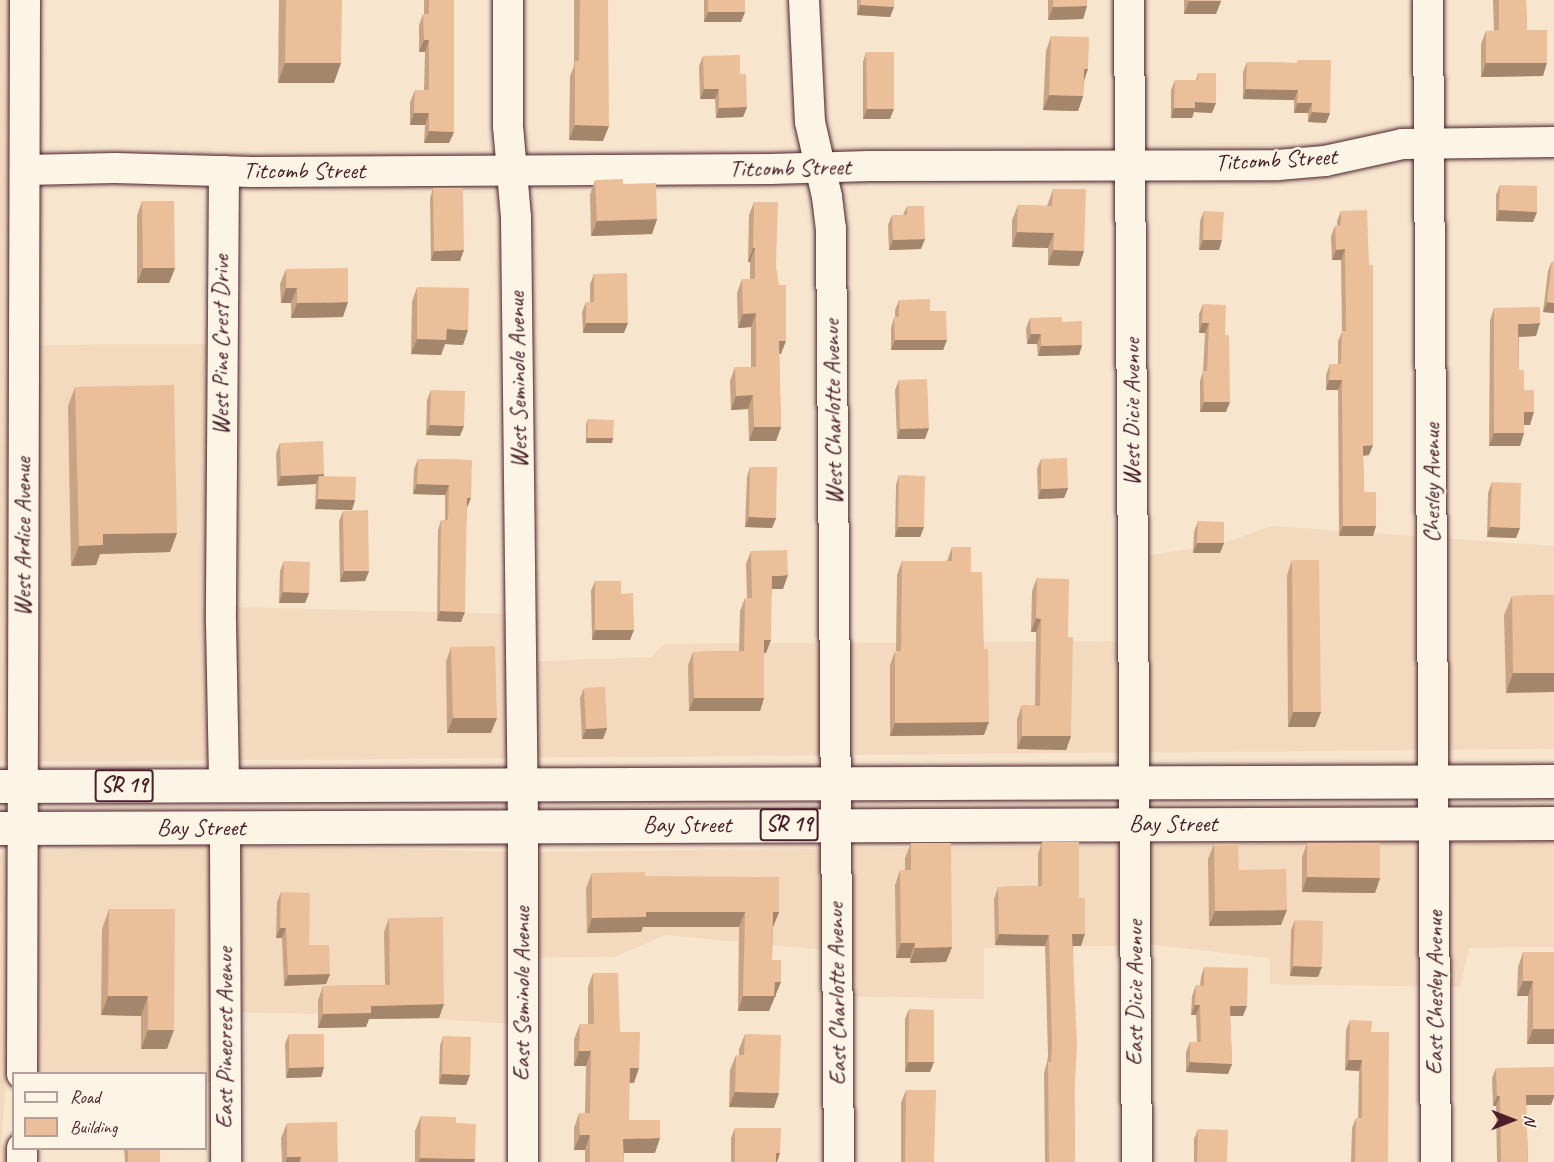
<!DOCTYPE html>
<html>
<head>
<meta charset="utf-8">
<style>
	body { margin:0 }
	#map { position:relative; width:1554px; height:1162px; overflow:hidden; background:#f7e5ce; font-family:Caveat,sans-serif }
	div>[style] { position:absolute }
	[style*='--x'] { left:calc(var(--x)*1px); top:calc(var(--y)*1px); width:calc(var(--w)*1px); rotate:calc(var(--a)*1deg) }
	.built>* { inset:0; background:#f3dabe }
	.roads { filter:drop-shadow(0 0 2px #4a1f2b) drop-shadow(0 0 2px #4a1f2b) }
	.minor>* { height:30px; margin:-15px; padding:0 15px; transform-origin:15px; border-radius:15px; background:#fcf5e5 }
	.major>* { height:33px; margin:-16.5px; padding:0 16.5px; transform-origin:16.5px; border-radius:16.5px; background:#fcf5e5 }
	.wall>* { inset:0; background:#c9a484 }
	.shaded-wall>* { inset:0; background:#a4866c }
	.building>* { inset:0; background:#eabf9a }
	span { translate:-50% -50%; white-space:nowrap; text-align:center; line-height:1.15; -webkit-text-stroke:5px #fcf5e5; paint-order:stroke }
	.shield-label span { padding:2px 4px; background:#fcf5e5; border:2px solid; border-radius:4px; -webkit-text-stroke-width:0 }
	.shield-label { font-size:22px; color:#4a1f2b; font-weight:700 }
	.street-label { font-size:24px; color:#4a1f2b }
	.legend { position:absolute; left:12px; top:1072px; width:195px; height:78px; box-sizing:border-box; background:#fcf5e5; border:2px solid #b59f9b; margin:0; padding:8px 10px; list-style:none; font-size:18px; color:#4a1f2b }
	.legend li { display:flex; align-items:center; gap:12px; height:30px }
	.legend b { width:30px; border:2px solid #b59f9b }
	.north { position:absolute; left:1482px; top:1090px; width:60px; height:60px; -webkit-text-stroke:4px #fcf5e5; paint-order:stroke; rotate:90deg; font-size:16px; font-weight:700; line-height:24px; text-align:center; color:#4a1f2b }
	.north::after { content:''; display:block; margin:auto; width:21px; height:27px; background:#4a1f2b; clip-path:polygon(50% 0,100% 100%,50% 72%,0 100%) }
</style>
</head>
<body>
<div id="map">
	<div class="built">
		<i style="clip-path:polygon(0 0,13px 0,12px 762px,0 762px)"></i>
		<i style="clip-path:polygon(225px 344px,230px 607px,515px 614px,515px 662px,651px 657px,665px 644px,1123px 641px,1140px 557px,1220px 544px,1272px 526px,1554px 546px,1554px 749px,36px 762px,36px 345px)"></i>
		<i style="clip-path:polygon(1554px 841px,1554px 947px,1469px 948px,1460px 987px,1270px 984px,1270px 958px,1155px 945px,984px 948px,984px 999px,839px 996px,834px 951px,666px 935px,614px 957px,521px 958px,513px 1024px,393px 1016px,232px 1012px,231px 1083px,206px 1082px,206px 1074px,34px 1074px,36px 852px,185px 845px,520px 852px)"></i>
		<i style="clip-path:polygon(0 853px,12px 853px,10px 1080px,6px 1080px,1px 1145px,10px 1146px,10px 1162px,0 1162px)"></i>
	</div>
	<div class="roads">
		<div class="minor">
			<i style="--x:508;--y:0;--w:126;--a:90"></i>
			<i style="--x:508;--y:126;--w:92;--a:85"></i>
			<i style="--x:516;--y:218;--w:607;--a:89.34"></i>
			<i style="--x:523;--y:825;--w:337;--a:90"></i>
			<i style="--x:804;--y:0;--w:122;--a:87.2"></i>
			<i style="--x:810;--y:122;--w:77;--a:77.2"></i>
			<i style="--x:827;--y:197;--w:32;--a:83"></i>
			<i style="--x:831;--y:229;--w:933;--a:89.51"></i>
			<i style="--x:1129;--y:0;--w:1162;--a:89.61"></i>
			<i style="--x:1428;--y:0;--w:1162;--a:89.61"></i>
			<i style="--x:25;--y:170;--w:90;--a:-1.3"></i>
			<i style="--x:115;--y:168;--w:137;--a:1.7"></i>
			<i style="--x:252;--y:172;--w:519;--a:-0.33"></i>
			<i style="--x:771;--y:169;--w:98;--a:-1.8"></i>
			<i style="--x:869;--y:166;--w:409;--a:-0.1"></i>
			<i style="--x:1278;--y:165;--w:47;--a:-4.9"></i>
			<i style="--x:1325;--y:161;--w:79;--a:-12.4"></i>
			<i style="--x:1402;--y:144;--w:152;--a:-0.8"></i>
			<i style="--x:224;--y:171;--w:452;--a:90.4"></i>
			<i style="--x:221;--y:623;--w:163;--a:88.9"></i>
			<i style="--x:225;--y:828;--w:334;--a:89.8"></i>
			<i style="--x:22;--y:1074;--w:1074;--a:-89.84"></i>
			<i style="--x:22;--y:1148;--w:14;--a:90"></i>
		</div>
		<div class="major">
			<i style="--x:0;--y:786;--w:1554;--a:-0.18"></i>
			<i style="--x:0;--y:828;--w:1554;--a:-0.18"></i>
		</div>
	</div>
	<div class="wall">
		<i style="clip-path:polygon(279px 0,342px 0,334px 83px,278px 83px)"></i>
		<i style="clip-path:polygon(424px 0,454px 0,454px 132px,449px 143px,424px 143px,425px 125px,410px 125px,410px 102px,415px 90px,424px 90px,425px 52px,419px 52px,419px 25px,423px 14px,424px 14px)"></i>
		<i style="clip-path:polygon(574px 0,608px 0,603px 141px,569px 140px,570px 76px,574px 66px)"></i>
		<i style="clip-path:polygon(704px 0,745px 0,745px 12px,741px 22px,704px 22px)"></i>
		<i style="clip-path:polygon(857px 0,894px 0,894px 7px,890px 17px,857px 15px)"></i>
		<i style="clip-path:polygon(1048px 0,1087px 0,1087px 6px,1083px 19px,1048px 20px)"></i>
		<i style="clip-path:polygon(1184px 0,1221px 0,1221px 1px,1216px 14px,1184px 14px)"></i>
		<i style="clip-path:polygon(1493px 0,1526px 0,1527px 30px,1543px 76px,1481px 77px,1481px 44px,1486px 31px,1494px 31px)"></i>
		<i style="clip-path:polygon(1051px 36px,1084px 82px,1083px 96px,1078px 111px,1043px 110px,1046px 51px)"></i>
		<i style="clip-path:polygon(866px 52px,890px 119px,863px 119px,863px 62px)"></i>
		<i style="clip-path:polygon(703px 56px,740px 74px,747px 107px,743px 117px,716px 118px,715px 99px,700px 99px,699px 66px)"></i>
		<i style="clip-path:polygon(1298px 60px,1330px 113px,1326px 123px,1308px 122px,1308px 113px,1294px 113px,1294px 100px,1243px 99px,1243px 72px,1247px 62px,1297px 63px)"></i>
		<i style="clip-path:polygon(1198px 73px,1212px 113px,1194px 112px,1192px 118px,1171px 118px,1171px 90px,1175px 80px,1196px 80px)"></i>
		<i style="clip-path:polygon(595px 180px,623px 184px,657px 219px,652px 234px,591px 236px,590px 195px)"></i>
		<i style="clip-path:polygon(1500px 185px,1537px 212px,1533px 222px,1496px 221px,1496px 195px)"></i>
		<i style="clip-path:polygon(433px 188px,460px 261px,431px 261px,430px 198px)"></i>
		<i style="clip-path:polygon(1053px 189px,1084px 251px,1079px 266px,1048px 265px,1048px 248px,1012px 247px,1012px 220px,1018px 205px,1047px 206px)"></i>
		<i style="clip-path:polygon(142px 201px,175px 268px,169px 283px,137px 283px,137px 216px)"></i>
		<i style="clip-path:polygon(754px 202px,776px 267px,781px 354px,779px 354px,781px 427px,776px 441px,749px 441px,748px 409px,731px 410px,730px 381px,735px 367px,751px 367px,751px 327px,738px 328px,737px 293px,742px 279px,750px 279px,750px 262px,748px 262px,749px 215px)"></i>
		<i style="clip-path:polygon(907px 206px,921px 249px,889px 250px,888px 225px,892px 215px,903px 215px)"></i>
		<i style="clip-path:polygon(1204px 211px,1219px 250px,1199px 250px,1200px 221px)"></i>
		<i style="clip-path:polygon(1341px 211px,1369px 455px,1363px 456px,1364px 492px,1376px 526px,1373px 536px,1339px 536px,1338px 390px,1326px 390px,1326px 375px,1330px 364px,1338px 364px,1338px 341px,1342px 332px,1341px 260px,1332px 260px,1331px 236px,1335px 226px,1337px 226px,1337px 221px)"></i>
		<i style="clip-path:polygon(1552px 261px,1554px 313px,1543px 312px,1548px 271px)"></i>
		<i style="clip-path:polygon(286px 269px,343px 317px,291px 318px,291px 303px,281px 303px,280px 284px)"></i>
		<i style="clip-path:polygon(594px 274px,624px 333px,583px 333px,582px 312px,586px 302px,590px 302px,590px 284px)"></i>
		<i style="clip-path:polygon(417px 287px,463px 345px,445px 344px,441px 355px,411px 354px,412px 302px)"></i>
		<i style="clip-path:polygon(899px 300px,930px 311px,947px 340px,943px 350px,891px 350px,891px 328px,894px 317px,895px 317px,895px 310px)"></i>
		<i style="clip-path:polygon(1203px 304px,1225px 335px,1226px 412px,1200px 412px,1200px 381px,1203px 371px,1205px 333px,1199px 333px,1199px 314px)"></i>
		<i style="clip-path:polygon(1494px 308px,1536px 336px,1519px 337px,1519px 370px,1524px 390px,1530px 425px,1524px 425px,1524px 433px,1520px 446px,1489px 446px,1490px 321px)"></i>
		<i style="clip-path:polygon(1030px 318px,1062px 322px,1082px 345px,1079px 355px,1038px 356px,1037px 344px,1027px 344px,1026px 328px)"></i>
		<i style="clip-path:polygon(899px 380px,925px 439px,897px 439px,895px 390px)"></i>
		<i style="clip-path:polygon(75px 387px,177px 533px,170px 552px,100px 554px,96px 565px,71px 566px,68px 406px)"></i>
		<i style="clip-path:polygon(431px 390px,460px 436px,426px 435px,427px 400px)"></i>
		<i style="clip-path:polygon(588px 419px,612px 443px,586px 443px,586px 425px)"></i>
		<i style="clip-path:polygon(280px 443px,324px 474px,324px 476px,355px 500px,352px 510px,315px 509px,316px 484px,277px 486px,276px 453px)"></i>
		<i style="clip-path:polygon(418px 459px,472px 460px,467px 508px,461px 622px,437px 621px,438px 530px,441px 520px,445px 520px,445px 495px,413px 494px,414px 469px)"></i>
		<i style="clip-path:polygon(1041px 459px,1068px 488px,1064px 498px,1038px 499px,1037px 469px)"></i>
		<i style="clip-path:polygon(750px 467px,776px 518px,772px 528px,745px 527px,747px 477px)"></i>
		<i style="clip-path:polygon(899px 475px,924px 527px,920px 537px,895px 537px,896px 485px)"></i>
		<i style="clip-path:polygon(1492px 482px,1516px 538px,1487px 537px,1488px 493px)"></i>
		<i style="clip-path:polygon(343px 511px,369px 571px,365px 581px,340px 582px,339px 521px)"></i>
		<i style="clip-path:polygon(1198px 521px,1224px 543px,1220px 553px,1193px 553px,1194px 532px)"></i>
		<i style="clip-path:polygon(952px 547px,971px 572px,984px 735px,890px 736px,890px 665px,895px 651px,896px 651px,897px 575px,902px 561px,947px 561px)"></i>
		<i style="clip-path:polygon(751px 551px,783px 589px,772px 589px,766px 653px,764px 653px,764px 698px,760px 711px,689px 711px,688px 665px,693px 652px,739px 651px,740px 611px,745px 598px,747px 598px,746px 564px)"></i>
		<i style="clip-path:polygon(1292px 560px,1321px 712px,1315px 727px,1288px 727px,1287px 575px)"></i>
		<i style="clip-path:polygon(284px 561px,309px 593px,305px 603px,279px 603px,280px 571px)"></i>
		<i style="clip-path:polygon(1037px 578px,1068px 637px,1071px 736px,1066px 750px,1017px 749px,1017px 719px,1022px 705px,1035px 706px,1036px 632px,1031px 632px,1032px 591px)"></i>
		<i style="clip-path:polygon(595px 581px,621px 594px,630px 640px,592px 640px,591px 591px)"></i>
		<i style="clip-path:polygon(1554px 595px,1506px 693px,1504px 615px,1512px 596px)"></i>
		<i style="clip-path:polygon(451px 647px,491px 733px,447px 733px,446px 662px)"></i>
		<i style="clip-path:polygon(584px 688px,607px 728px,603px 739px,582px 739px,580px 698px)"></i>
		<i style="clip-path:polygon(1042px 842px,1079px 898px,1081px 946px,1073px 946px,1075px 1162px,1045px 1162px,1044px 1073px,1047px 1062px,1048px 1056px,1045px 946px,995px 945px,994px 899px,998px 887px,1038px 886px,1038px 854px)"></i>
		<i style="clip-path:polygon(911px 843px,952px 947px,946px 962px,910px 963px,910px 958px,896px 958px,895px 885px,900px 870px,905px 870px,905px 858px)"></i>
		<i style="clip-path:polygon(1307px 843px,1380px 878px,1375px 893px,1302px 892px,1302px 857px)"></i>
		<i style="clip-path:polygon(1214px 844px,1239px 870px,1281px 925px,1209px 926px,1208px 859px)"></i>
		<i style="clip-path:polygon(592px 873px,645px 876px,779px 912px,773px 927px,772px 960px,776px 997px,774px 997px,769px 1011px,738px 1011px,739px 927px,643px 927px,641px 932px,587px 933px,586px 888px)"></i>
		<i style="clip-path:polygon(281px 892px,309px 945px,330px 974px,326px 984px,284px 986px,282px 938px,276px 938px,277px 902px)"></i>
		<i style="clip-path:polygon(109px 909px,175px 909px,167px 1049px,141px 1049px,141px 1016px,101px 1015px,102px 929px)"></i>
		<i style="clip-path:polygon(389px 918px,439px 1018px,369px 1019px,366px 1027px,318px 1028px,318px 1000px,323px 986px,385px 985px,384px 932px)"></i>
		<i style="clip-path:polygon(1295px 920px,1318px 977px,1290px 976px,1291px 930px)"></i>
		<i style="clip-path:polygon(1523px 952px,1554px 952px,1554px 1044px,1527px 1044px,1528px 996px,1517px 996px,1518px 967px)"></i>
		<i style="clip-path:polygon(1204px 967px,1243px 1016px,1230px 1016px,1232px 1064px,1228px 1074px,1186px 1072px,1186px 1052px,1190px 1042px,1197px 1042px,1196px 1015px,1191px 1015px,1192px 996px,1196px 985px,1200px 986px,1201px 977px)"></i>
		<i style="clip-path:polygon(593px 973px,620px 1032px,634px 1083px,629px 1083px,629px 1120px,655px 1153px,624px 1153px,624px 1162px,585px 1162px,585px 1150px,574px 1150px,574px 1128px,579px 1113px,585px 1113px,586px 1066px,574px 1066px,574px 1039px,580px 1024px,588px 1024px,588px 987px)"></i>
		<i style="clip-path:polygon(909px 1009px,930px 1072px,905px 1072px,905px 1019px)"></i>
		<i style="clip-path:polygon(1350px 1020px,1371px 1032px,1388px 1162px,1351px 1162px,1352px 1128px,1356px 1118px,1358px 1118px,1359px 1071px,1345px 1070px,1346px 1030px)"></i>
		<i style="clip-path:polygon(289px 1034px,324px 1067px,321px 1077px,286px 1078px,285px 1044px)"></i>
		<i style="clip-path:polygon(745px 1034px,774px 1108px,729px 1107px,730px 1070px,736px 1055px,739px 1055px,739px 1049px)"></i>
		<i style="clip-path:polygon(443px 1036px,470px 1075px,466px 1085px,439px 1084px,440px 1046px)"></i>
		<i style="clip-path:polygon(1496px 1068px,1551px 1105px,1526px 1105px,1528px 1162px,1497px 1162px,1496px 1106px,1493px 1106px,1492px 1078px)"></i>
		<i style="clip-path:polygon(906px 1090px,934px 1162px,901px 1162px,901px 1103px)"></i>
		<i style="clip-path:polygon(421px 1116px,456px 1123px,475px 1159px,474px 1162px,415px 1162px,415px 1131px)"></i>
		<i style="clip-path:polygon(287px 1123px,338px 1162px,282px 1162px,281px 1138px)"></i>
		<i style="clip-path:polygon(735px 1128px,780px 1153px,777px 1162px,731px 1162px,731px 1138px)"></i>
		<i style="clip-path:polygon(1198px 1129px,1227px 1162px,1194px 1162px,1194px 1139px)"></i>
		<i style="clip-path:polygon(124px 1149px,160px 1149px,160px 1162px,125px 1162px)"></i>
	</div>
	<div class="shaded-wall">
		<i style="clip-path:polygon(1189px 1px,1221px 1px,1216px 14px,1184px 14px)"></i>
		<i style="clip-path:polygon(860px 5px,894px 7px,890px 17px,857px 15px)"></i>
		<i style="clip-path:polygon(1087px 6px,1083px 19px,1048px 20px,1053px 7px)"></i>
		<i style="clip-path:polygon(708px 12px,745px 12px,741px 22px,704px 22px)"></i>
		<i style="clip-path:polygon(424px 40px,429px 40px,425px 52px,419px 52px)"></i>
		<i style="clip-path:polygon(285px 63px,341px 63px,334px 83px,278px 83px)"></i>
		<i style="clip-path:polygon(1486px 63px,1547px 63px,1543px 76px,1481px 77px)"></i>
		<i style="clip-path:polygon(1084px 69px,1088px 69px,1083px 84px)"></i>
		<i style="clip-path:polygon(704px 89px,719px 89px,715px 99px,700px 99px)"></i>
		<i style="clip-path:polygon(1246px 89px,1298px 90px,1294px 100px,1243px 99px)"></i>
		<i style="clip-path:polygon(1049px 95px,1083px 96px,1078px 111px,1043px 110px)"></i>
		<i style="clip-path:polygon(1195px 102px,1216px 103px,1212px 113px,1194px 112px,1192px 118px,1171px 118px,1174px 108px)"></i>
		<i style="clip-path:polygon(1297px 103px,1312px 103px,1308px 113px,1294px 113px)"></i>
		<i style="clip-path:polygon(747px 107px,743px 117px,716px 118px,719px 108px)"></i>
		<i style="clip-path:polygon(867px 109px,894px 109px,890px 119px,863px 119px)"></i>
		<i style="clip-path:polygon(1312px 112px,1330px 113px,1326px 123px,1308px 122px)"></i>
		<i style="clip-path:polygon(414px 113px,429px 113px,425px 125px,410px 125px)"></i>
		<i style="clip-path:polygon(575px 125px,609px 126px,603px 141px,569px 140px)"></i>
		<i style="clip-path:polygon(429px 131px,454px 132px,449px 143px,424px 143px)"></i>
		<i style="clip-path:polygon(1499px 210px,1537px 212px,1533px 222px,1496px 221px)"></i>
		<i style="clip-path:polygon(657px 219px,652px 234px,591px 236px,597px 221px)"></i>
		<i style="clip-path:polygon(1017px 232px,1054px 233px,1048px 248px,1012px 247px)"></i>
		<i style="clip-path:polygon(925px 239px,921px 249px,889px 250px,893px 240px)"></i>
		<i style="clip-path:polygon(1203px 240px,1222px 240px,1219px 250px,1199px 250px)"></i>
		<i style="clip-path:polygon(753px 248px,755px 248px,750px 262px,748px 262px)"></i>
		<i style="clip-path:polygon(1345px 249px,1341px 260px,1332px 260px,1336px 250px)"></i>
		<i style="clip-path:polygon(464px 250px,460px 261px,431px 261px,434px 251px)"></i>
		<i style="clip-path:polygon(1053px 250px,1084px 251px,1079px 266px,1048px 265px)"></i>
		<i style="clip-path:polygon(143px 268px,175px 268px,169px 283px,137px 283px)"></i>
		<i style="clip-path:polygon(286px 288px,297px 288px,291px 303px,281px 303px)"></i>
		<i style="clip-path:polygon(348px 302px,343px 317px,291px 318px,297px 303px)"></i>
		<i style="clip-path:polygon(1547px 302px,1554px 303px,1554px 313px,1543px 312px)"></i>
		<i style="clip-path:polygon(756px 313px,751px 327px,738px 328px,743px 314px)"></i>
		<i style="clip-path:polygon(586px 323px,628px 323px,624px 333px,583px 333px)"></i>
		<i style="clip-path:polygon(1202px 323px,1209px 323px,1205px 333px,1199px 333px)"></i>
		<i style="clip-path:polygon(1540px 323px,1536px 336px,1513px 337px,1518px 324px)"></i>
		<i style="clip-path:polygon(447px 329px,468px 330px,463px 345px,445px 344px,441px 355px,411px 354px,417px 339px)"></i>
		<i style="clip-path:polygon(1031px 334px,1041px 334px,1037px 344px,1027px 344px)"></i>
		<i style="clip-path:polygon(895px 340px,947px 340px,943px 350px,891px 350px)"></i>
		<i style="clip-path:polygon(779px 341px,786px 341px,781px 354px,774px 354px)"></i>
		<i style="clip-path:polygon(1082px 345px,1079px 355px,1038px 356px,1041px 346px)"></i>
		<i style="clip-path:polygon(1329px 380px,1342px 380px,1338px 390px,1326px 390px)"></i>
		<i style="clip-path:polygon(753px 395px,748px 409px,731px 410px,736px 396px)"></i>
		<i style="clip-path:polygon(1204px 402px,1230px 402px,1226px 412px,1200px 412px)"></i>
		<i style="clip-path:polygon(1524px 412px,1534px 412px,1530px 425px,1519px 425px)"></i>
		<i style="clip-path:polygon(430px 425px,464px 426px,460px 436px,426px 435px)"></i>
		<i style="clip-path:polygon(754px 427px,781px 427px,776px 441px,749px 441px)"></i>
		<i style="clip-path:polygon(929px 428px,925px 439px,897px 439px,900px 429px)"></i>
		<i style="clip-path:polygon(1494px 433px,1524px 433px,1520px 446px,1489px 446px)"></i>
		<i style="clip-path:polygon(587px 438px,613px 438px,612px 443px,586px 443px)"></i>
		<i style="clip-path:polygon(1373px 445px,1369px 455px,1360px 456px,1363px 446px)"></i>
		<i style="clip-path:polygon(324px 474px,321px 484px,319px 476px,316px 484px,277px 486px,281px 476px)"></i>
		<i style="clip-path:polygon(417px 484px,449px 485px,445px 495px,413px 494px)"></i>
		<i style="clip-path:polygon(1068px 488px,1064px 498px,1038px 499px,1041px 489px)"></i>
		<i style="clip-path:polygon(467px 498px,471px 498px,467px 508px)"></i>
		<i style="clip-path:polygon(318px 499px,355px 500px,352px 510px,315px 509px)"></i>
		<i style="clip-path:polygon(749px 517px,776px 518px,772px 528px,745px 527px)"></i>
		<i style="clip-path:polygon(1343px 526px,1376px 526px,1373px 536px,1339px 536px)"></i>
		<i style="clip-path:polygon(898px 527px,924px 527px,920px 537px,895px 537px)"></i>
		<i style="clip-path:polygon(1490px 527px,1520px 528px,1516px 538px,1487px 537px)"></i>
		<i style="clip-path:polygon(177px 533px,170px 552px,100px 554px,96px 565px,71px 566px,79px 546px,103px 534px)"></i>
		<i style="clip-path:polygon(1197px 543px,1224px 543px,1220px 553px,1193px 553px)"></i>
		<i style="clip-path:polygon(344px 571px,369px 571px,365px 581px,340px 582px)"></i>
		<i style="clip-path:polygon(788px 575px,783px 589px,768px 589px,772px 576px)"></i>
		<i style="clip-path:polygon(283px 592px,309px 593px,305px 603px,279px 603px)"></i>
		<i style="clip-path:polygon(440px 611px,465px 612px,461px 622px,437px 621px)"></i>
		<i style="clip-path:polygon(1036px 618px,1041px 619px,1036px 632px,1031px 632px)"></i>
		<i style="clip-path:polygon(595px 630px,634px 630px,630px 640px,592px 640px)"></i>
		<i style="clip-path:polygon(764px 640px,771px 640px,766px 653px,759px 653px)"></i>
		<i style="clip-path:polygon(1513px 673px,1554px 673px,1554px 692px,1506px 693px)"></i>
		<i style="clip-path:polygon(694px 698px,764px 698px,760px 711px,689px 711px)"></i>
		<i style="clip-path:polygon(1293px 712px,1321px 712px,1315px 727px,1288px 727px)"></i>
		<i style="clip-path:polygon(453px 718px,497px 718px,491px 733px,447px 733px)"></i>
		<i style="clip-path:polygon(989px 722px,984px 735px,890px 736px,895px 723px)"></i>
		<i style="clip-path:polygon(607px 728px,603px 739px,582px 739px,586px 729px)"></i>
		<i style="clip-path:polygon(1022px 736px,1071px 736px,1066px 750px,1017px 749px)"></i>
		<i style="clip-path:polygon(1307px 877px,1380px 878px,1375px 893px,1302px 892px)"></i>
		<i style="clip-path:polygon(1287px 910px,1281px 925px,1209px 926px,1215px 911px)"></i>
		<i style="clip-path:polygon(646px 912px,745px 912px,739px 927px,643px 927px,641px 932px,587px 933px,592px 918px)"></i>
		<i style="clip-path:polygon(773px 912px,779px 912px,773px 927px)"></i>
		<i style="clip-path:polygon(280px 928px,286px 928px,282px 938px,276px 938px)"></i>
		<i style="clip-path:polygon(999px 934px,1049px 935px,1045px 946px,995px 945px)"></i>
		<i style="clip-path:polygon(1072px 934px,1085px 934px,1081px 946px,1068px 946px)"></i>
		<i style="clip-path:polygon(901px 943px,915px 943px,910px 958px,896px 958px)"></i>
		<i style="clip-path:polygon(952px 947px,946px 962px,910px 963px,915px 948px)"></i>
		<i style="clip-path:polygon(1293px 966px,1322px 967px,1318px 977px,1290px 976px)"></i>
		<i style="clip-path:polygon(330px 974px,326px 984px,284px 986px,288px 975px)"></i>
		<i style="clip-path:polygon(1523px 981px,1533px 981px,1528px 996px,1517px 996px)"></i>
		<i style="clip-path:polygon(775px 982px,781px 982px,769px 1011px,738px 1011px,743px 996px)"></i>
		<i style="clip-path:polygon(108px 996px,148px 996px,141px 1016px,101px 1015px)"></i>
		<i style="clip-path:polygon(444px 1004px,439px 1018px,369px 1019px,366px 1027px,318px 1028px,323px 1014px,371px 1006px)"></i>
		<i style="clip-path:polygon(1195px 1005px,1200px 1005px,1196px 1015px,1191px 1015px)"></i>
		<i style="clip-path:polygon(1230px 1006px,1247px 1006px,1243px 1016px,1226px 1016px)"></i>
		<i style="clip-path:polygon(1533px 1029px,1554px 1029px,1554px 1044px,1527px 1044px)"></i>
		<i style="clip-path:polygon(148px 1030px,174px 1030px,167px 1049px,141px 1049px)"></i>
		<i style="clip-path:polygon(579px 1051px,591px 1051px,586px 1066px,574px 1066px)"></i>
		<i style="clip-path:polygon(1349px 1060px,1362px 1060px,1359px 1071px,1345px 1070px)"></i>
		<i style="clip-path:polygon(908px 1062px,934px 1062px,930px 1072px,905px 1072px)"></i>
		<i style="clip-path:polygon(1190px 1062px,1232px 1064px,1228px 1074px,1186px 1072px)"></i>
		<i style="clip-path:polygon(324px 1067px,321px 1077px,286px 1078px,289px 1068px)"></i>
		<i style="clip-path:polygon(630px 1068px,639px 1068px,634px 1083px,624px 1083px)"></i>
		<i style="clip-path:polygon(442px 1074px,470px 1075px,466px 1085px,439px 1084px)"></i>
		<i style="clip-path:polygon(735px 1092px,779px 1093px,774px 1108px,729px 1107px)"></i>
		<i style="clip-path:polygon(1526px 1095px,1554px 1095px,1554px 1097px,1551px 1105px,1522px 1105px)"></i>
		<i style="clip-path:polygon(1497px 1096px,1500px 1096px,1496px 1106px,1493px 1106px)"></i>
		<i style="clip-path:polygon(580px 1135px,590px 1135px,585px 1150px,574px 1150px)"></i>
		<i style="clip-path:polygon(660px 1138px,655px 1153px,618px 1153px,623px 1139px)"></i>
		<i style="clip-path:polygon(776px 1153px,780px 1153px,777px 1162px,772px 1162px)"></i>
		<i style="clip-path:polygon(287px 1157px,301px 1157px,299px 1162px,286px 1162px)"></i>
		<i style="clip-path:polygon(420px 1158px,475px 1159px,474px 1162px,419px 1162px)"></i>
	</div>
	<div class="building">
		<i style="clip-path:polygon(286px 0,342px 0,341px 63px,285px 63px)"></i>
		<i style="clip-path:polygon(429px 0,454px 0,454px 132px,429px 131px,429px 113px,414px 113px,415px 90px,429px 90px,429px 40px,424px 40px,423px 14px,429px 14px)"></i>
		<i style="clip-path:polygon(580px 0,608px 0,609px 126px,575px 125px,575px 61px,579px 61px)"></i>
		<i style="clip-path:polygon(708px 0,745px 0,745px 12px,708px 12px)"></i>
		<i style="clip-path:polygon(861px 0,894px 0,894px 7px,860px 5px)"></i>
		<i style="clip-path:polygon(1053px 0,1087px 0,1087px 6px,1053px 7px)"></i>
		<i style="clip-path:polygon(1189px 0,1221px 0,1221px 1px,1189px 1px)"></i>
		<i style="clip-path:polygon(1499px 0,1526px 0,1527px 30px,1547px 30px,1547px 63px,1486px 63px,1486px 31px,1499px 30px)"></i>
		<i style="clip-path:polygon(1051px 36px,1089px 37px,1088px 69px,1084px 69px,1083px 96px,1049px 95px)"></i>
		<i style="clip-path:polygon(866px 52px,894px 52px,894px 109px,867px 109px)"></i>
		<i style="clip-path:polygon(740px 55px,740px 74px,746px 74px,747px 107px,719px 108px,719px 89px,704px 89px,703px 56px)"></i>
		<i style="clip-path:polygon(1298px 60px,1331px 60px,1330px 113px,1312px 112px,1312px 103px,1297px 103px,1298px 90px,1246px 89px,1247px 62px,1298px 63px)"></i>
		<i style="clip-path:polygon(1198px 73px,1216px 73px,1216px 103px,1195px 102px,1195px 108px,1174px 108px,1175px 80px,1198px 80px)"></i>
		<i style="clip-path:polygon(623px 179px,623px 184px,656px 183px,657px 219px,597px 221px,595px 180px)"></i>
		<i style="clip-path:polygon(1500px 185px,1537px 186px,1537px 212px,1499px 210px)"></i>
		<i style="clip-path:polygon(433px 188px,463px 188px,464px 250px,434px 251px)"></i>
		<i style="clip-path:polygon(1053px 189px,1086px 189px,1084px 251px,1053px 250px,1054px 233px,1017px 232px,1018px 205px,1052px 206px)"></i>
		<i style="clip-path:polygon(142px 201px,174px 201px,175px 268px,143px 268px)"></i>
		<i style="clip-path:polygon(754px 202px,778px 202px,776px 267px,779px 285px,786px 285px,786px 341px,779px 341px,781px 427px,754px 427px,753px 395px,736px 396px,735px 367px,756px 367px,756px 313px,743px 314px,742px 279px,755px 279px,755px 248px,753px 248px)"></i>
		<i style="clip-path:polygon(907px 206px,924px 206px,925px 239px,893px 240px,892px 215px,907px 215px)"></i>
		<i style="clip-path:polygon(1367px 210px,1369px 265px,1373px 265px,1373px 445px,1363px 446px,1364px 492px,1376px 492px,1376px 526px,1343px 526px,1342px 380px,1329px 380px,1330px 364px,1341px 364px,1342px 331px,1346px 331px,1345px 249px,1336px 250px,1335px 226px,1341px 225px,1341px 211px)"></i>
		<i style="clip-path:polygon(1204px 211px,1224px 212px,1222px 240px,1203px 240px)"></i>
		<i style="clip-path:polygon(1552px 261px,1554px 262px,1554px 303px,1547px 302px)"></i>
		<i style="clip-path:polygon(348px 268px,348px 302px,297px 303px,297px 288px,286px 288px,286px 269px)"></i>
		<i style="clip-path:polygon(627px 273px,628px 323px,586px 323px,586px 302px,594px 302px,594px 274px)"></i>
		<i style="clip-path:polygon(417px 287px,469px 288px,468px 330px,447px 329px,446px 340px,417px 339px)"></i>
		<i style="clip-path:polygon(930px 299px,930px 311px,946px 311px,947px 340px,895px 340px,894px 317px,899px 317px,899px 300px)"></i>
		<i style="clip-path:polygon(1203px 304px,1226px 305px,1225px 335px,1229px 335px,1230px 402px,1204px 402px,1203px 371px,1207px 371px,1209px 323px,1202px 323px)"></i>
		<i style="clip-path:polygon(1540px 307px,1540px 323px,1518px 324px,1519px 370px,1524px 370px,1524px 390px,1534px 390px,1534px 412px,1524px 412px,1524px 433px,1494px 433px,1494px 308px)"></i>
		<i style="clip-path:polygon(1062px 317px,1062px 322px,1082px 321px,1082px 345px,1041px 346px,1041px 334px,1031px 334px,1030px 318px)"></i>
		<i style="clip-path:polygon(927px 379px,929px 428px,900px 429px,899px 380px)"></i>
		<i style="clip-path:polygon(174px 385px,177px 533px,103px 534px,103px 545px,79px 546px,75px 387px)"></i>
		<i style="clip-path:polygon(431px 390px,465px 391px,464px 426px,430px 425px)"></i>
		<i style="clip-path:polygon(588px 419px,614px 420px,613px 438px,587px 438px)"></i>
		<i style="clip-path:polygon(323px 441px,324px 474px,281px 476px,280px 443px)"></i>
		<i style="clip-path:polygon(1067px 458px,1068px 488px,1041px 489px,1041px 459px)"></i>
		<i style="clip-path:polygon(418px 459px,472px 460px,471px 498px,467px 498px,465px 612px,440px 611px,441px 520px,448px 520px,449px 485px,417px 484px)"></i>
		<i style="clip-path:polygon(750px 467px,777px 467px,776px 518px,749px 517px)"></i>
		<i style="clip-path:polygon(899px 475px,925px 476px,924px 527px,898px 527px)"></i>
		<i style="clip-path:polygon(319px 476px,356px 477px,355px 500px,318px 499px)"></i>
		<i style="clip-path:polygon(1492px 482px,1521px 483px,1520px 528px,1490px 527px)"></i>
		<i style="clip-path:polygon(368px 510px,369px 571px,344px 571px,343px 511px)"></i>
		<i style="clip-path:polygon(1198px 521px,1224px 522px,1224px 543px,1197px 543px)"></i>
		<i style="clip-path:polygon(952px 547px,971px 547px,971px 572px,982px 572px,984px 649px,988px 649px,989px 722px,895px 723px,895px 651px,901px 651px,902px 561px,952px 561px)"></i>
		<i style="clip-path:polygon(787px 550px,788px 575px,772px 576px,771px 640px,764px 640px,764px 698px,694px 698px,693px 652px,744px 651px,745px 598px,752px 598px,751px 551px)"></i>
		<i style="clip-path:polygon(1292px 560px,1319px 560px,1321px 712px,1293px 712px)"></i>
		<i style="clip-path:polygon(284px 561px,310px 562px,309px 593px,283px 592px)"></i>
		<i style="clip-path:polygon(1037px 578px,1069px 579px,1068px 637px,1073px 637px,1071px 736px,1022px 736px,1022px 705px,1040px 706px,1041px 619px,1036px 618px)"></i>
		<i style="clip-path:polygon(595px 581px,621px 581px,621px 594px,633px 593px,634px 630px,595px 630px)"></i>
		<i style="clip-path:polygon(1554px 595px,1554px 673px,1513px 673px,1512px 596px)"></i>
		<i style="clip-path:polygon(495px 646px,497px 718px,453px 718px,451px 647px)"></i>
		<i style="clip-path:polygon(605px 687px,607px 728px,586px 729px,584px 688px)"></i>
		<i style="clip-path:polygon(1042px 842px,1079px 842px,1079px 898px,1085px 898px,1085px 934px,1072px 934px,1077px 1045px,1074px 1100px,1075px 1162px,1049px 1162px,1048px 1062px,1051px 1062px,1052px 1045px,1049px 935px,999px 934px,998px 887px,1042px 886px)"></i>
		<i style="clip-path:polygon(911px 843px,951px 843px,952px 947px,915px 948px,915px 943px,901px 943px,900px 870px,911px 870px)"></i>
		<i style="clip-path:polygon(1307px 843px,1380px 843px,1380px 878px,1307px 877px)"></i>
		<i style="clip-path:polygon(1214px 844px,1238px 844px,1239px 870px,1286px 869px,1287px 910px,1215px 911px)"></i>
		<i style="clip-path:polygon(645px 872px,645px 876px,779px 877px,779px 912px,773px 912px,772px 960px,781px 960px,781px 982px,775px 982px,774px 996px,743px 996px,745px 912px,646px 912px,646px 917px,592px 918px,592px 873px)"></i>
		<i style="clip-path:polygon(281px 892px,310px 893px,309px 945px,329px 945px,330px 974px,288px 975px,286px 928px,280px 928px)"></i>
		<i style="clip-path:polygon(109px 909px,175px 909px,174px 1030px,148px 1030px,148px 996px,108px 996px)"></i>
		<i style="clip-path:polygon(443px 917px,444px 1004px,371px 1006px,371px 1013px,323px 1014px,323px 986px,390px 985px,389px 918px)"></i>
		<i style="clip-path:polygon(1295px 920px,1323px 921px,1322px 967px,1293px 966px)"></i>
		<i style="clip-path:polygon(1523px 952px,1554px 952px,1554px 1029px,1533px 1029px,1533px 981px,1523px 981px)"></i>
		<i style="clip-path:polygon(1204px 967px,1248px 968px,1247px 1006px,1230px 1006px,1232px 1064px,1190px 1062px,1190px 1042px,1201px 1042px,1200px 1005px,1195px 1005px,1196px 985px,1204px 986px)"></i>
		<i style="clip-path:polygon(593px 973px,618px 973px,620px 1032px,640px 1032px,639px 1068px,630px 1068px,629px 1120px,660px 1120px,660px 1138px,623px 1139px,624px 1162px,590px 1162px,590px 1135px,580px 1135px,579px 1113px,590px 1113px,591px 1051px,579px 1051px,580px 1024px,594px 1024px)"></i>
		<i style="clip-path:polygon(909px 1009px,934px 1010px,934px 1062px,908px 1062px)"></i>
		<i style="clip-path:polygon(1350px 1020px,1372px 1021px,1371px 1032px,1389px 1032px,1388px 1162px,1355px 1162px,1356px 1118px,1362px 1118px,1362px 1060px,1349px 1060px)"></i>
		<i style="clip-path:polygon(289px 1034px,324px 1034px,324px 1067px,289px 1068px)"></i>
		<i style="clip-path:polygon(745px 1034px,781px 1035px,779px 1093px,735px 1092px,736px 1055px,744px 1055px)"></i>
		<i style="clip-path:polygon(443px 1036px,471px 1037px,470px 1075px,442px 1074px)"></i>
		<i style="clip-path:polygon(1554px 1067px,1554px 1095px,1526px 1095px,1528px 1162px,1501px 1162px,1500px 1096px,1497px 1096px,1496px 1068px)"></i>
		<i style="clip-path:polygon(906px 1090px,936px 1090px,934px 1162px,905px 1162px)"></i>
		<i style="clip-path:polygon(421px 1116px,456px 1117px,456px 1123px,476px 1124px,475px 1159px,420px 1158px)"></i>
		<i style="clip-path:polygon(337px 1122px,338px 1162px,301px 1162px,301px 1157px,287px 1157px,287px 1123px)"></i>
		<i style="clip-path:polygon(735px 1128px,781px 1128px,780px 1153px,776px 1153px,776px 1162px,735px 1162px)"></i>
		<i style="clip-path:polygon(1198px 1129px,1228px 1130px,1227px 1162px,1197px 1162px)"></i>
		<i style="clip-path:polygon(128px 1149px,160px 1149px,160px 1162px,128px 1162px)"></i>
	</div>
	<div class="shield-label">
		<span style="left:124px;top:786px">SR 19</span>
		<span style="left:789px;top:825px">SR 19</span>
	</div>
	<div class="street-label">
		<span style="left:1276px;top:160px;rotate:-3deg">Titcomb Street</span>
		<span style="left:790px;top:168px;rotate:-1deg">Titcomb Street</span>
		<span style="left:304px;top:171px">Titcomb Street</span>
		<span style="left:221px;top:345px;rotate:-90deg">West Pine Crest Drive</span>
		<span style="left:518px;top:380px;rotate:-91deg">West Seminole Avenue</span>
		<span style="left:833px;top:412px;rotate:-91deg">West Charlotte Avenue</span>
		<span style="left:1132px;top:412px;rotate:-90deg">West Dicie Avenue</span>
		<span style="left:1432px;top:483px;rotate:-90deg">Chesley Avenue</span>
		<span style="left:23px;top:537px;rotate:-90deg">West Ardice Avenue</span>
		<span style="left:1173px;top:824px">Bay Street</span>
		<span style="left:687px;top:825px">Bay Street</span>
		<span style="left:201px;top:828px">Bay Street</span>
		<span style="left:1135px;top:993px;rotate:-90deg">East Dicie Avenue</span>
		<span style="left:1435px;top:993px;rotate:-90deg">East Chesley Avenue</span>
		<span style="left:522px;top:994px;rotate:-90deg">East Seminole Avenue</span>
		<span style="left:837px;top:994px;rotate:-91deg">East Charlotte Avenue</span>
		<span style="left:225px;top:1038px;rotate:-90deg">East Pinecrest Avenue</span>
	</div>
	<ul class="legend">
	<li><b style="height:8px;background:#fcf5e5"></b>Road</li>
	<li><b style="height:16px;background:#eabf9a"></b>Building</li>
	</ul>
	<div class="north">N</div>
</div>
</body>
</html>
